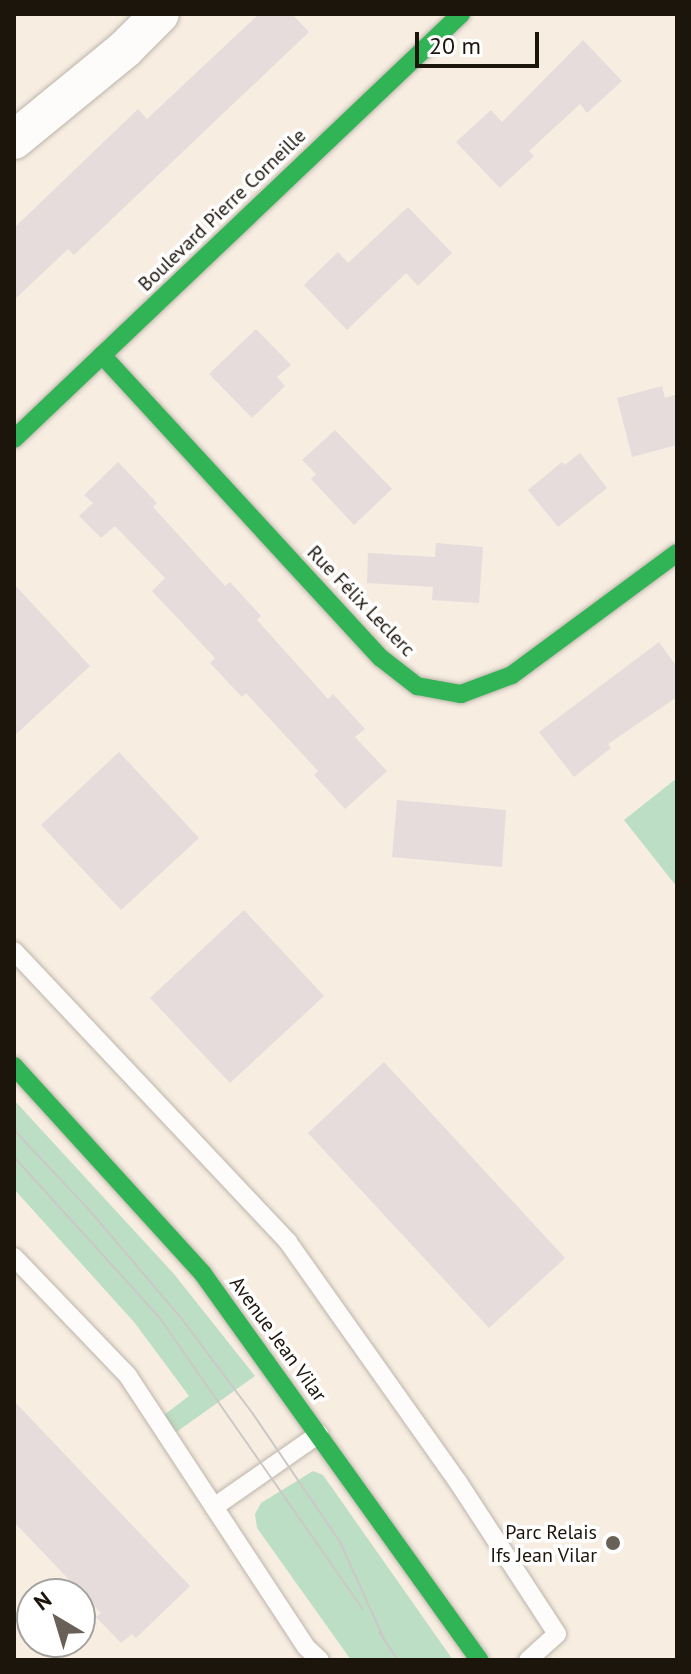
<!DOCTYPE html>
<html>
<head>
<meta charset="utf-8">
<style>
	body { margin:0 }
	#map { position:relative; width:691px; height:1674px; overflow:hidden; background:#f7ede1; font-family:"PT Sans",sans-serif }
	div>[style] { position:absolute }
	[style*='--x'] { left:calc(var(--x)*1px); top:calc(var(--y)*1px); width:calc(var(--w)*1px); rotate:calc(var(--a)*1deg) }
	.green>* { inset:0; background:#bcdec4 }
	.building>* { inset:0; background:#e6dcdb }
	.roads { filter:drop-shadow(0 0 2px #bcb4ab) drop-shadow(0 0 2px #bcb4ab) }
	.lane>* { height:18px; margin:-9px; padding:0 9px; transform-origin:9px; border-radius:9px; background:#fefcfa }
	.street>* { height:38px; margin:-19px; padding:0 19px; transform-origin:19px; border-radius:19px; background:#fefcfa }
	.fast>* { height:18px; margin:-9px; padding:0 9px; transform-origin:9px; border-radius:9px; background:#30b455 }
	.tram>* { height:2px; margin:-1px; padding:0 1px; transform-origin:1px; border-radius:1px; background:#ccc8c5 }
	.dots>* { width:22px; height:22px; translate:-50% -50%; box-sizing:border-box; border:4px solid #fff; border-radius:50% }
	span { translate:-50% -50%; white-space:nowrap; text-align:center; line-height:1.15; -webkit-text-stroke:7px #fff; paint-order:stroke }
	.street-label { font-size:20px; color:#1c150c }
	.poi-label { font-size:20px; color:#1c150c }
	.right { translate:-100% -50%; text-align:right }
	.frame { position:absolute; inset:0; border:16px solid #1c150c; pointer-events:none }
	.north { position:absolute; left:16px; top:1578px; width:80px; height:80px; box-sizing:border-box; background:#fff; border:2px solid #a4a19e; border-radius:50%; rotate:322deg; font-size:22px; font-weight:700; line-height:32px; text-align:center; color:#1c150c }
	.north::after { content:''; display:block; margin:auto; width:28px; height:36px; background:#696157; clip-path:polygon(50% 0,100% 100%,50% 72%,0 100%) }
	.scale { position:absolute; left:415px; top:32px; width:124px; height:36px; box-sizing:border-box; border:4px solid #1c150c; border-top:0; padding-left:10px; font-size:24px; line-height:28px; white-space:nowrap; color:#1c150c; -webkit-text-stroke:6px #fff; paint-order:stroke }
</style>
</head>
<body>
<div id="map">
	<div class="green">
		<i style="clip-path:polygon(677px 778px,677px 887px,624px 820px)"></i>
		<i style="clip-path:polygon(14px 1100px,174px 1274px,255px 1376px,175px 1433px,164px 1415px,189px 1396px,134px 1322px,14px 1189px)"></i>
		<i style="clip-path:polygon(313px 1471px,323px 1475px,453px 1660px,351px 1660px,257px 1528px,255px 1514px,261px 1503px)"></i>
	</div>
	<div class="building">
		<i style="clip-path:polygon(259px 14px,292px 14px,309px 32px,74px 255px,68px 249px,14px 300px,14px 228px,138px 109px,147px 119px)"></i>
		<i style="clip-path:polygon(583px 40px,622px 81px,587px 113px,580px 104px,529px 151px,534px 156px,500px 188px,456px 142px,491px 110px,502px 122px)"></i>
		<i style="clip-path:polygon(408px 207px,452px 253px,418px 286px,406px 273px,347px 330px,304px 285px,338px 252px,348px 263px)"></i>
		<i style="clip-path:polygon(256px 329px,291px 365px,277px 377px,285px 386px,252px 418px,209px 374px)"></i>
		<i style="clip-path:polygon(662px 386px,665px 398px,677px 394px,677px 445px,632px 457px,617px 398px)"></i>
		<i style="clip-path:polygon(335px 430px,392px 489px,354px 525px,311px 479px,316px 474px,302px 460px)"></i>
		<i style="clip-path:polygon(580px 453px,607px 488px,558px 527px,528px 490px,562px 462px,565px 465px)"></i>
		<i style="clip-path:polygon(118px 462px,157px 503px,153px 507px,225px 586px,230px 582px,261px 616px,257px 620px,328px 699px,333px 694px,365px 729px,355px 737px,387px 771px,345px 809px,314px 775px,318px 771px,246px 693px,242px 697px,210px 663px,215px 658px,152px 591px,165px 578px,115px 526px,101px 538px,79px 516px,93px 503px,84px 495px)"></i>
		<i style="clip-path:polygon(436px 543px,483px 547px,479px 603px,432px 600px,433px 587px,367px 583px,368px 553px,435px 557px)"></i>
		<i style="clip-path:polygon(14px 584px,90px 666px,14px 736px)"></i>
		<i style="clip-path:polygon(659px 642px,677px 667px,677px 697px,608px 744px,611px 748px,574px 777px,539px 732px)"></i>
		<i style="clip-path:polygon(119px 752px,199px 838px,121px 910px,41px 825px)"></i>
		<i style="clip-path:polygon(397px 800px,506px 810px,502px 867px,392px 857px)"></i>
		<i style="clip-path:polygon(244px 910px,324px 996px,230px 1083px,150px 998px)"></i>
		<i style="clip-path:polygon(384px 1062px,565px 1258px,489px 1328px,308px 1133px)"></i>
		<i style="clip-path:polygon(14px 1401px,190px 1586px,136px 1638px,132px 1634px,121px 1643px,96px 1617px,101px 1613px,14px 1522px)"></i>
	</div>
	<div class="roads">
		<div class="lane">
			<i style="--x:14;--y:951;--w:400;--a:46.7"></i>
			<i style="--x:288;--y:1242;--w:294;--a:54.7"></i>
			<i style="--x:458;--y:1482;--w:181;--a:56.9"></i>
			<i style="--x:557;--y:1634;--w:39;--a:138"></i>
			<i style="--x:14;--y:1257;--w:165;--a:46.2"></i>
			<i style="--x:128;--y:1376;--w:324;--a:56.7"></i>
			<i style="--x:306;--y:1647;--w:19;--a:43"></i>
			<i style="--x:214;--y:1507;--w:128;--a:-34.8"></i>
		</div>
		<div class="street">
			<i style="--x:14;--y:140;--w:144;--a:-39.3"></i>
			<i style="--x:125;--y:49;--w:49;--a:-45"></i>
		</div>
		<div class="fast">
			<i style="--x:102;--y:355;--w:412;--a:47.4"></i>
			<i style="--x:381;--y:658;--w:46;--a:37.9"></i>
			<i style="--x:417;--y:686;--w:45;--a:10.3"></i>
			<i style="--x:461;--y:694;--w:54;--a:-20.4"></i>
			<i style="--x:512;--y:675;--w:205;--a:-36.5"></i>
			<i style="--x:14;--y:439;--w:617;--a:-43.55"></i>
			<i style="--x:14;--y:1066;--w:281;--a:47.7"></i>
			<i style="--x:203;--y:1274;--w:475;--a:54.4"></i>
		</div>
	</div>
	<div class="tram">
		<i style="--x:14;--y:1130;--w:111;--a:46.8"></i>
		<i style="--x:90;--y:1211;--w:140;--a:49.6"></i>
		<i style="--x:181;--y:1318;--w:120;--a:53.1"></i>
		<i style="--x:253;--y:1414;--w:155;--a:55.8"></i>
		<i style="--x:340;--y:1542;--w:109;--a:65.6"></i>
		<i style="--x:14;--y:1157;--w:216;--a:47.8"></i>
		<i style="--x:159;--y:1317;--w:356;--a:55.1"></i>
		<i style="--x:379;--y:1632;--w:34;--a:56"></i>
	</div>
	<div class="dots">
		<i style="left:613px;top:1543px;background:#696157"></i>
	</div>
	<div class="street-label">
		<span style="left:222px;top:210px;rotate:-44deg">Boulevard Pierre Corneille</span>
		<span style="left:361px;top:601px;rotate:46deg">Rue Félix Leclerc</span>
		<span style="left:278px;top:1339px;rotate:54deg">Avenue Jean Vilar</span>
	</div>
	<div class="poi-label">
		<span class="right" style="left:597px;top:1544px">Parc Relais<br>Ifs Jean Vilar</span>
	</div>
	<div class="frame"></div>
	<div class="north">N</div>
	<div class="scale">20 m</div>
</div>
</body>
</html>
